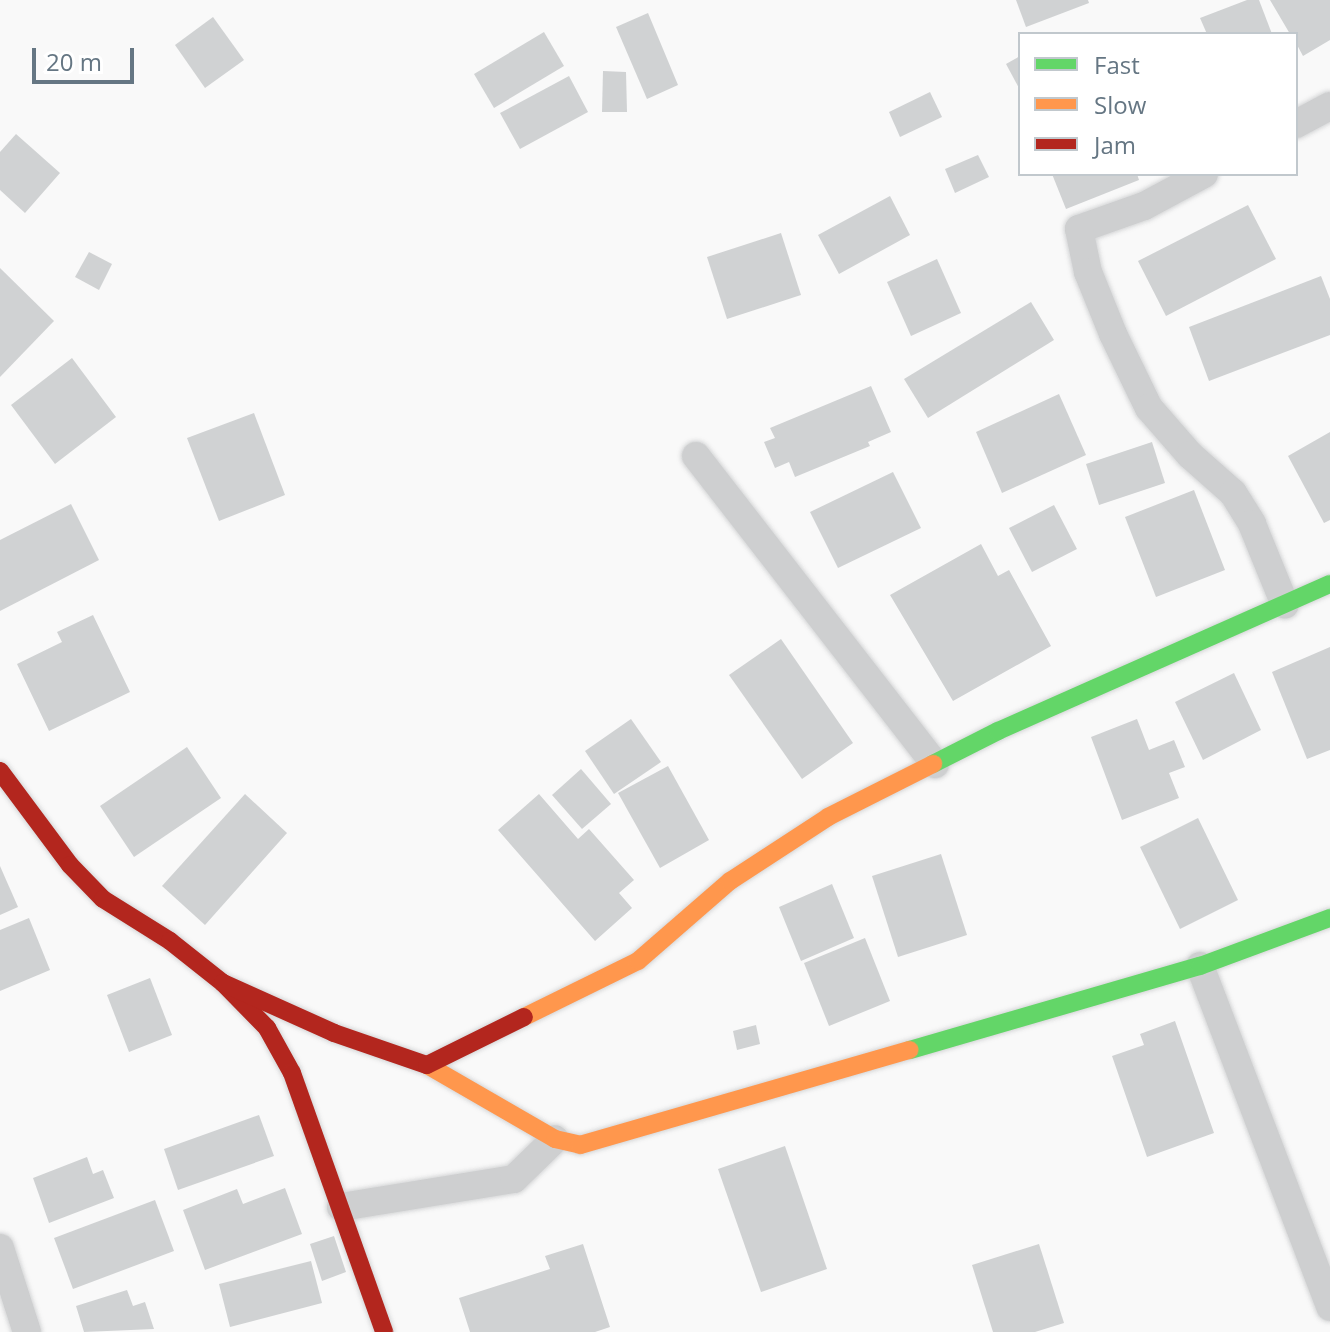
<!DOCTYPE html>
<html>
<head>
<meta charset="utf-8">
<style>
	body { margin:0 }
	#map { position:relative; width:1330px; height:1332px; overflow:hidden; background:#f9f9f9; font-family:"Open Sans",sans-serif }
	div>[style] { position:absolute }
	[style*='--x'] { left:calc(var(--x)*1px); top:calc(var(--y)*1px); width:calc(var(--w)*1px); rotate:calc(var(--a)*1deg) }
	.building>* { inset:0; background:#d0d2d3 }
	.roads { filter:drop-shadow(0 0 2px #d5d6d7) drop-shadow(0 0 2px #d5d6d7) }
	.street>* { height:28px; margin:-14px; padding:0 14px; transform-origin:14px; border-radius:14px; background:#cecfd0 }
	.fast>* { height:18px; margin:-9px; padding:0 9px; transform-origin:9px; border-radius:9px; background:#63d668 }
	.slow>* { height:18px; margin:-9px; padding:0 9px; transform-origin:9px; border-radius:9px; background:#ff974d }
	.jam>* { height:18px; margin:-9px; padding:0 9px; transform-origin:9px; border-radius:9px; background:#b3261e }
	span { translate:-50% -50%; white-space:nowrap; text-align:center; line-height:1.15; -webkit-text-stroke:8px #fff; paint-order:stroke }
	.legend { position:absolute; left:1018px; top:32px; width:280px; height:144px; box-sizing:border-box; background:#fff; border:2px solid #c1c8cd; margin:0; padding:10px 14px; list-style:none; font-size:24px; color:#657683 }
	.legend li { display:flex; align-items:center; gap:16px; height:40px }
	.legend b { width:40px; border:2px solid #c1c8cd }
	.scale { position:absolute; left:32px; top:48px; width:102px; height:36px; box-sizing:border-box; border:4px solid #657683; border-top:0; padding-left:10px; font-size:24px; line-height:28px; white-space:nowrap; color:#657683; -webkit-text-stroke:6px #fff; paint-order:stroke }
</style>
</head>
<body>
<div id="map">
	<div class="building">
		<i style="clip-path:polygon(1016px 0,1088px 0,1089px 3px,1026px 27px)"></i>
		<i style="clip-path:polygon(1247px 0,1259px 0,1272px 34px,1207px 34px,1200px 18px)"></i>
		<i style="clip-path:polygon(1270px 0,1330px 0,1330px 40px,1303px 56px,1296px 43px,1296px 34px,1290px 34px)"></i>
		<i style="clip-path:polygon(648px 13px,678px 85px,647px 99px,616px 27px)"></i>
		<i style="clip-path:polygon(213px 17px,244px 60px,205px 88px,175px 45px)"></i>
		<i style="clip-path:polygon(544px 32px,564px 66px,494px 108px,474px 74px)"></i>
		<i style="clip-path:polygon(1020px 56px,1020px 90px,1006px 64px)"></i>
		<i style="clip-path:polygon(603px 71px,626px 72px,627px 112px,602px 112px)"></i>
		<i style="clip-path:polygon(569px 76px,588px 112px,520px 149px,500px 113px)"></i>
		<i style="clip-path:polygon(930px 92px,942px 117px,900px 137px,889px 112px)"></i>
		<i style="clip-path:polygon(16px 134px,60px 173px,25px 213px,0 190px,0 152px)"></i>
		<i style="clip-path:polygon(978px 155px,989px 177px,955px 193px,945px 169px)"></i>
		<i style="clip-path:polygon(1052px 174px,1137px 174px,1139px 180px,1066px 209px)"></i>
		<i style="clip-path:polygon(890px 196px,910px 235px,839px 274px,818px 235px)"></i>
		<i style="clip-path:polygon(1248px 205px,1276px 259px,1166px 316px,1138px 261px)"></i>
		<i style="clip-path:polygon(781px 233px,801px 295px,727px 319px,707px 257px)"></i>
		<i style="clip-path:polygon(89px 252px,112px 264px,99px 290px,75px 277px)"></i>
		<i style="clip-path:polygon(937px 259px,961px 313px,911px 336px,887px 282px)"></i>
		<i style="clip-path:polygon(0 268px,54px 321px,0 377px)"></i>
		<i style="clip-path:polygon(1321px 276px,1330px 299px,1330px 335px,1209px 381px,1189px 327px)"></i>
		<i style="clip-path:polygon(1031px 302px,1054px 340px,928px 418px,904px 379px)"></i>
		<i style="clip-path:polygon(72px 358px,116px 417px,55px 464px,11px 405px)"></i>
		<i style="clip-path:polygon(871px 386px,891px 432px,868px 442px,870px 446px,795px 477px,789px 462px,775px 468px,764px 442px,775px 438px,770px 428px)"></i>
		<i style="clip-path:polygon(1059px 394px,1086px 455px,1002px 493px,976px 432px)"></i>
		<i style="clip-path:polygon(254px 413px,285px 495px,219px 521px,187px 438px)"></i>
		<i style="clip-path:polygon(1330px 432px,1330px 520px,1324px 523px,1288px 456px)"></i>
		<i style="clip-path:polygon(1152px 442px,1165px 483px,1099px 505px,1086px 464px)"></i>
		<i style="clip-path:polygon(893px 472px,921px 528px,838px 568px,810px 512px)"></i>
		<i style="clip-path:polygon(1194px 490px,1225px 570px,1156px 597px,1125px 517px)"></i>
		<i style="clip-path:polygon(71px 504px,99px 560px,0 611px,0 540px)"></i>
		<i style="clip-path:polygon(1054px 505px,1077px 549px,1032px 572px,1009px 528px)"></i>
		<i style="clip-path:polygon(981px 544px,998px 576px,1009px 570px,1051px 646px,953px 701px,890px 595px)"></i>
		<i style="clip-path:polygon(93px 615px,130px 692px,49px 731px,17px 664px,62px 642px,57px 632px)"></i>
		<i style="clip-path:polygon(781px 639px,853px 743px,802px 779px,729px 675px)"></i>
		<i style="clip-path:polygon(1330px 647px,1330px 750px,1307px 759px,1272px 672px)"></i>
		<i style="clip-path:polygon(1234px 673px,1261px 730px,1203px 760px,1175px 702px)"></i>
		<i style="clip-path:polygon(631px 719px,661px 762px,614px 794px,585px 751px)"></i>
		<i style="clip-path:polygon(1137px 719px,1149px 750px,1174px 740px,1185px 767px,1169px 773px,1179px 798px,1122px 820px,1091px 737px)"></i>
		<i style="clip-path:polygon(187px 747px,221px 798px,134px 857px,100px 806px)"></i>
		<i style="clip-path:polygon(668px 766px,709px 840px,660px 868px,618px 793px)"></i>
		<i style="clip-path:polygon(581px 769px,611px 804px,582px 829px,552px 795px)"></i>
		<i style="clip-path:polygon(245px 794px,287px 833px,205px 925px,162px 886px)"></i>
		<i style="clip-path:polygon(539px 794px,578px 839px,589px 829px,634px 880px,619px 893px,632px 908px,595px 941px,498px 830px)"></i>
		<i style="clip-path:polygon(1198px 818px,1238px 900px,1180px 929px,1140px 847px)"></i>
		<i style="clip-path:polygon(941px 854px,967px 935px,898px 957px,872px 876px)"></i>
		<i style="clip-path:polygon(0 866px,18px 907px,0 915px)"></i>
		<i style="clip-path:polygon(832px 884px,854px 938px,801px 961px,779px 907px)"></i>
		<i style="clip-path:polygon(29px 918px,50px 970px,0 991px,0 930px)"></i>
		<i style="clip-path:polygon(865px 938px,890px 1001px,829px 1026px,804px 963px)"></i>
		<i style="clip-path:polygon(150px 978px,172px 1035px,129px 1052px,107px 995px)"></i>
		<i style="clip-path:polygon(1175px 1021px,1214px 1133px,1147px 1157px,1112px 1056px,1144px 1045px,1140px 1034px)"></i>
		<i style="clip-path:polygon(756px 1025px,760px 1044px,737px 1050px,733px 1031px)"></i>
		<i style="clip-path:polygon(259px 1115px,274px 1156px,178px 1190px,164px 1149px)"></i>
		<i style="clip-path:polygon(785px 1146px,827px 1269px,761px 1292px,718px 1169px)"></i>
		<i style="clip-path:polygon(87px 1157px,93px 1174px,103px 1170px,114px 1198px,49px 1223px,33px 1178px)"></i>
		<i style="clip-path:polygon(285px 1188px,302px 1234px,205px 1270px,183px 1210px,237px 1189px,243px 1204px)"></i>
		<i style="clip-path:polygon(155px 1200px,174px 1251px,73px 1289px,54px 1238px)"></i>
		<i style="clip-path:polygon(334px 1236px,346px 1272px,322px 1281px,310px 1244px)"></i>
		<i style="clip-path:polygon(583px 1244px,610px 1327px,595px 1332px,470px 1332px,459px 1298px,550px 1269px,545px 1256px)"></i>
		<i style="clip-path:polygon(1039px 1244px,1064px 1323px,1035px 1332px,993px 1332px,972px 1265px)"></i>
		<i style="clip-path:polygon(311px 1261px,322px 1303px,230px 1327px,219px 1284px)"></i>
		<i style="clip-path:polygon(127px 1290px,133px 1306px,145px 1302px,154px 1329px,84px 1332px,76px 1306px)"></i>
	</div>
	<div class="roads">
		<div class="street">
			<i style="--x:1296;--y:124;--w:38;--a:-28"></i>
			<i style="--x:1204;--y:174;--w:68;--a:151.9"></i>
			<i style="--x:1144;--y:206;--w:69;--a:160.5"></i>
			<i style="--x:1079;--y:229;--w:44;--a:78.2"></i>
			<i style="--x:1088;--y:272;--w:67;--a:68"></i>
			<i style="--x:1113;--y:334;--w:82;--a:64.1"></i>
			<i style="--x:1149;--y:408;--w:62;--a:48.9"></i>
			<i style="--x:1190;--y:455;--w:57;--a:41.5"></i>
			<i style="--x:1233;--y:493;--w:36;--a:58"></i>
			<i style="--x:1252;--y:524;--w:87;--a:67.8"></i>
			<i style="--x:696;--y:456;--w:390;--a:52.2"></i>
			<i style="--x:1200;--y:966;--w:365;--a:69.1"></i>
			<i style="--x:341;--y:1207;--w:175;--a:-9.2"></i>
			<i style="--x:514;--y:1179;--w:57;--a:-44.3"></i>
			<i style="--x:0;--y:1248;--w:88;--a:72.2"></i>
		</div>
		<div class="fast">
			<i style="--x:933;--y:764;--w:73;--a:-26.9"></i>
			<i style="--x:998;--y:731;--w:363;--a:-23.9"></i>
			<i style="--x:910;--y:1050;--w:302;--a:-16.2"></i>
			<i style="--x:1200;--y:966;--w:139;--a:-20.3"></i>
		</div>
		<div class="slow">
			<i style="--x:524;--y:1017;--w:127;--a:-26.2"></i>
			<i style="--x:638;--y:961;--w:122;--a:-41"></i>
			<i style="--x:730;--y:881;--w:117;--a:-33.1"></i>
			<i style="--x:828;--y:817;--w:118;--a:-26.8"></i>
			<i style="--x:427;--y:1065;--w:148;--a:30"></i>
			<i style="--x:555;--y:1139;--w:26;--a:13"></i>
			<i style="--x:580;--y:1145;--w:343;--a:-16.1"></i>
		</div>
		<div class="jam">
			<i style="--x:0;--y:771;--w:117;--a:53.3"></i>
			<i style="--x:70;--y:865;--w:47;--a:45.9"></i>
			<i style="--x:103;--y:899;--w:79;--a:32.1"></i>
			<i style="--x:170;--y:941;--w:68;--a:38.4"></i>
			<i style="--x:223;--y:983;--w:63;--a:45.6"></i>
			<i style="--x:267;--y:1028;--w:51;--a:60.9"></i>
			<i style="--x:292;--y:1073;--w:275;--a:70.4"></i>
			<i style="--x:223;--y:983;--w:122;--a:24.2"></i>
			<i style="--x:334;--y:1033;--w:98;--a:19"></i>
			<i style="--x:427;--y:1065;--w:108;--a:-26.3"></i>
		</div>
	</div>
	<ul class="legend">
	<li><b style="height:10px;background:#63d668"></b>Fast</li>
	<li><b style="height:10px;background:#ff974d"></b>Slow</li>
	<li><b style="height:10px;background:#b3261e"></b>Jam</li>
	</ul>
	<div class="scale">20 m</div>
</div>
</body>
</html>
